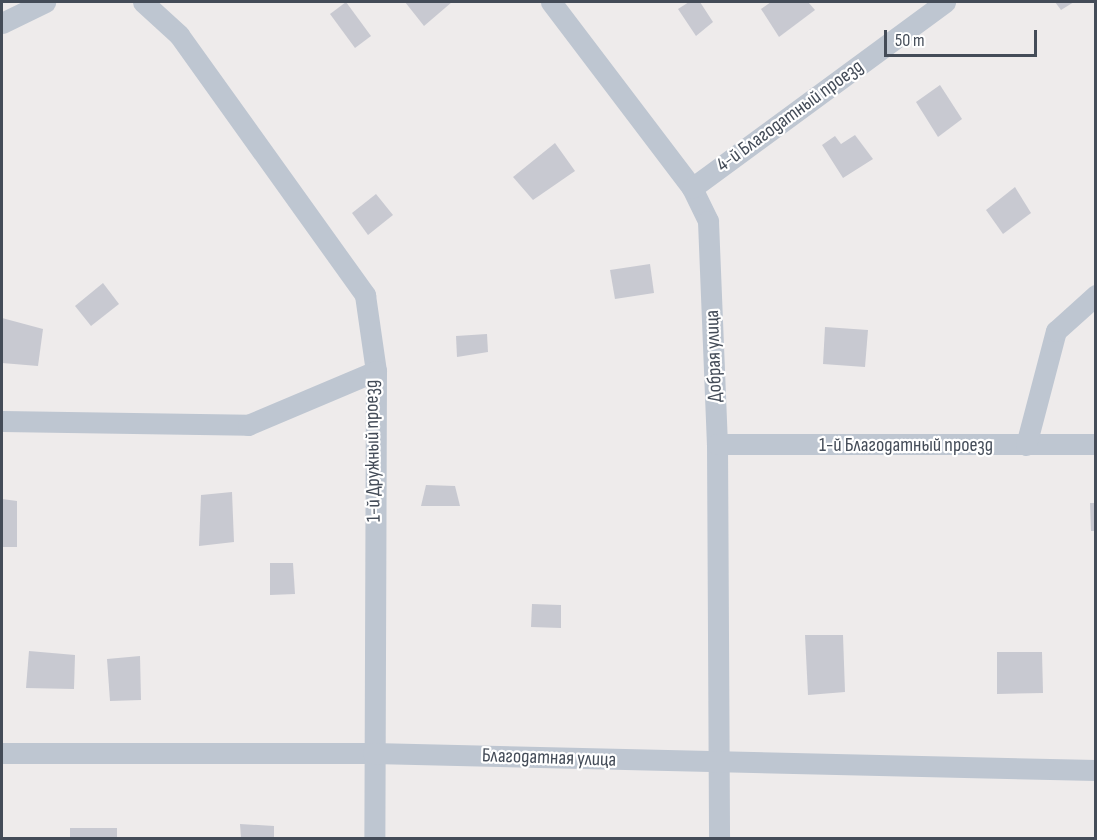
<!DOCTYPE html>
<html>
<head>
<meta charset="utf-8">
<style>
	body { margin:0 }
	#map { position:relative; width:1097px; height:840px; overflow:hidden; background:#eeebeb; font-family:"Sofia Sans Condensed",sans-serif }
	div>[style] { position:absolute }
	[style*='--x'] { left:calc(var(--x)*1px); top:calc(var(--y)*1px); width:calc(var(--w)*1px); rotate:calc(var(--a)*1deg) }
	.building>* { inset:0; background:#c8c9d1 }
	.minor>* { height:21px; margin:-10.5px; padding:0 10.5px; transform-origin:10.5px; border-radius:10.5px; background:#bec6d1 }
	span { translate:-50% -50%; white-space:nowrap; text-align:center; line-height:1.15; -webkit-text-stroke:4.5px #fff; paint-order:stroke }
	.street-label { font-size:20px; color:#444c58 }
	.frame { position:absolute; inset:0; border:3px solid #444c58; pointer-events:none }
	.scale { position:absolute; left:884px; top:30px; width:153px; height:27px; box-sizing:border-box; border:3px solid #444c58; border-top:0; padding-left:8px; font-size:18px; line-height:21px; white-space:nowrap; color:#444c58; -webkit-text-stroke:4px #fff; paint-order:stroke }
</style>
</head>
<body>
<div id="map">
	<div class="building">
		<i style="clip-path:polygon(346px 2px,371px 36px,355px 48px,330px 14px)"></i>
		<i style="clip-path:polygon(405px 2px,452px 2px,424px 26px)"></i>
		<i style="clip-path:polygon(689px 2px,700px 2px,713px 22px,696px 36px,678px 9px)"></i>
		<i style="clip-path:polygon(771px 2px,808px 2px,815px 10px,779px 37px,761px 9px)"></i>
		<i style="clip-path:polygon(1055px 2px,1074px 2px,1061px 10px)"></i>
		<i style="clip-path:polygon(940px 85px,962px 119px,938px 137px,916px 102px)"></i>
		<i style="clip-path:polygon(855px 135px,873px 159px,843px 178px,822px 145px,835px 136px,841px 144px)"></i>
		<i style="clip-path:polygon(555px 143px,575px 171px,533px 200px,513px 177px)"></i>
		<i style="clip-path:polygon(1015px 187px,1031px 213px,1003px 234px,986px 210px)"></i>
		<i style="clip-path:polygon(376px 194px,393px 215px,368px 235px,352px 213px)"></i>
		<i style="clip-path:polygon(650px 264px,654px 293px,615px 299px,610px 270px)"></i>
		<i style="clip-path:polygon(103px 283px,119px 304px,91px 326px,75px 306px)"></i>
		<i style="clip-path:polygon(2px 318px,43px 329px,38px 366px,2px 363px)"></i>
		<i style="clip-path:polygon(825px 327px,868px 330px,865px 367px,823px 364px)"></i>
		<i style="clip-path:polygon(487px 334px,488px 352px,457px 357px,456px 336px)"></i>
		<i style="clip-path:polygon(426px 485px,455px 486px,460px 506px,421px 506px)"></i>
		<i style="clip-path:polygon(232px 492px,234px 542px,199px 546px,201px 495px)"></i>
		<i style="clip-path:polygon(2px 499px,17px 501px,17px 547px,2px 547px)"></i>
		<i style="clip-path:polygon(1090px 503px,1096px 503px,1096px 531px,1091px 531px)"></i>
		<i style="clip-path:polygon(270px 563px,293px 563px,295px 594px,270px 595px)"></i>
		<i style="clip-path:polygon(532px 604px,561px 605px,561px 628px,531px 627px)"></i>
		<i style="clip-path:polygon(805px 635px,843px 635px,845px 692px,808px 695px)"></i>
		<i style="clip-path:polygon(29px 651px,75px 655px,74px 689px,26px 688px)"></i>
		<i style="clip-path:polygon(997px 652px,1042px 652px,1043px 693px,997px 694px)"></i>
		<i style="clip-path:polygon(140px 656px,141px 700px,110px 701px,107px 659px)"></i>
		<i style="clip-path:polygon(240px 824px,274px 826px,274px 838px,241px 838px)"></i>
		<i style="clip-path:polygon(70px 828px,117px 828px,117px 838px,70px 838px)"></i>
	</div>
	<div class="minor">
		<i style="--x:143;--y:2;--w:49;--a:42.5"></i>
		<i style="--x:179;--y:35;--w:320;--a:54.4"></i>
		<i style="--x:365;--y:295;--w:77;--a:81.8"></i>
		<i style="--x:551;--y:2;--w:233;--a:52.8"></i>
		<i style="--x:692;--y:188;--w:37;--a:64"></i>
		<i style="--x:708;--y:221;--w:223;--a:87.7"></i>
		<i style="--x:717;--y:444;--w:394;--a:89.7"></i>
		<i style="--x:2;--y:23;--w:48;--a:-26"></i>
		<i style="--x:692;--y:188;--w:314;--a:-36.3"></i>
		<i style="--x:2;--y:421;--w:246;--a:0.9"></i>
		<i style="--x:248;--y:425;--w:139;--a:-22.9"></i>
		<i style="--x:376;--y:371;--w:467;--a:90.2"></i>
		<i style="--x:717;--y:444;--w:379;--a:0"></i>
		<i style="--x:1026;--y:445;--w:118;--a:-75.3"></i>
		<i style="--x:1056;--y:331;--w:54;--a:-42"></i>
		<i style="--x:2;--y:753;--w:371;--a:0"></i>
		<i style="--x:373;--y:753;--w:723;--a:1.35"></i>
	</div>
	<div class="street-label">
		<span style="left:790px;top:116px;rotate:-36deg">4-й Благодатный проезд</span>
		<span style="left:714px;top:356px;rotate:-92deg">Добрая улица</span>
		<span style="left:906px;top:445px">1-й Благодатный проезд</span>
		<span style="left:373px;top:451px;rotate:-91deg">1-й Дружный проезд</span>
		<span style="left:549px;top:758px;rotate:2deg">Благодатная улица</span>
	</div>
	<div class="frame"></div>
	<div class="scale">50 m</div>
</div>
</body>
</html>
